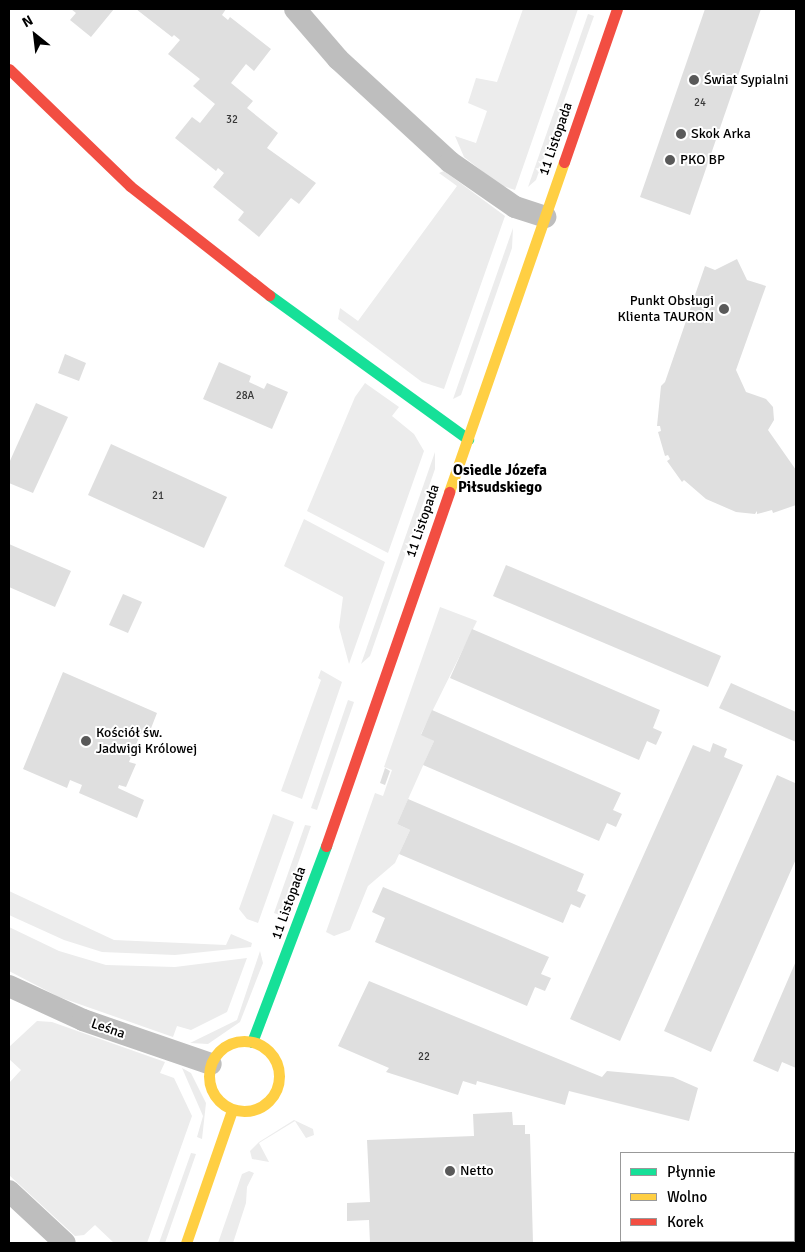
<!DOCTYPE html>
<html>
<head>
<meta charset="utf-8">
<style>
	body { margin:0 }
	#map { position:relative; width:805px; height:1252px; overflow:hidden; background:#fff; font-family:Signika,sans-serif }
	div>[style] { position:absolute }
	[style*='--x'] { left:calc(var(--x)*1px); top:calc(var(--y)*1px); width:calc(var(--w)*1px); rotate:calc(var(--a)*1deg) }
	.green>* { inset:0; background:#ececec }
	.building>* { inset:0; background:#dfdfdf }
	.street>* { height:22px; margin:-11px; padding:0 11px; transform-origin:11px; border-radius:11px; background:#bebebe }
	.fast>* { height:11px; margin:-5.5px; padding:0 5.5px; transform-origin:5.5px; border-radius:5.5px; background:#16e098 }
	.slow>* { height:11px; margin:-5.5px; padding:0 5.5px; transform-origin:5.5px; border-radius:5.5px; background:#ffcf43 }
	.slow>.ring { margin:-5.5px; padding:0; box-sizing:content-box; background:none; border:11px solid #ffcf43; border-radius:50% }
	.jam>* { height:11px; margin:-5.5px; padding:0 5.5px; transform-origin:5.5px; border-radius:5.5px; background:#f24e42 }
	.dots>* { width:14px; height:14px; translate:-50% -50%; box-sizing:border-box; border:2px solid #fff; border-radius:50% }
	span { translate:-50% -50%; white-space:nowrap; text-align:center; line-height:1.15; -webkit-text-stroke:4px #fff; paint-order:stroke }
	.number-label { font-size:11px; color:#383838 }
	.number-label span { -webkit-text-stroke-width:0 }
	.poi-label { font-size:14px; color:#000 }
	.left { translate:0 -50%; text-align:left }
	.right { translate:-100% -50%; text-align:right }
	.street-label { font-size:14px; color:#000 }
	.neighbourhood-label { font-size:15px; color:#000; font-weight:700 }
	.frame { position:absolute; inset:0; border:10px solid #000; pointer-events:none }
	.legend { position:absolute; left:620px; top:1152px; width:175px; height:90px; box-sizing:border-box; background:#fff; border:1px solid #999; margin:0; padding:6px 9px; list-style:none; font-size:15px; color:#000 }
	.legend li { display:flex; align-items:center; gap:10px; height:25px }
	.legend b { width:25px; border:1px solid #999 }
	.north { position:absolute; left:10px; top:10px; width:50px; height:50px; -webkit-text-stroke:4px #fff; paint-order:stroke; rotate:331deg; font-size:14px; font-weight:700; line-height:20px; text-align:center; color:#000 }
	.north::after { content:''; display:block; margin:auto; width:18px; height:22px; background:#000; clip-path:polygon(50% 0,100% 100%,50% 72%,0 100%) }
</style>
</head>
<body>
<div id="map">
	<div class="green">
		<i style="clip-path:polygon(523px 9px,578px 9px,515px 190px,500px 185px,464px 157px,455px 136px,476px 143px,487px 111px,468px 103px,476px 78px,497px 82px)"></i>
		<i style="clip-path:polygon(588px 14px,594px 16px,536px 180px,528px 187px)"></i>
		<i style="clip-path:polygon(444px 171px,505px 216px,444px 389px,422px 382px,338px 319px,340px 308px,358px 321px,457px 186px,439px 173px)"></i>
		<i style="clip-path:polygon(513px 228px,512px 248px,461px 395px,453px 399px)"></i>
		<i style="clip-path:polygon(365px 383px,399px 407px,392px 416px,414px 434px,424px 451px,388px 553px,307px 511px,355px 397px)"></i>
		<i style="clip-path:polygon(435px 452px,435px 469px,370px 656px,361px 664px)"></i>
		<i style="clip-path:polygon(304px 519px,385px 562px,349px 664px,339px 627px,343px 597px,284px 566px)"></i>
		<i style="clip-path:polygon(440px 607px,477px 621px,421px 734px,434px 741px,397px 824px,410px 830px,395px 863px,368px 886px,350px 930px,334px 936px,326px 932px,375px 793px,383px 796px,392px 770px,384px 767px)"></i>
		<i style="clip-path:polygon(321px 670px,342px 682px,302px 799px,281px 791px,321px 680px,318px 678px)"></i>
		<i style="clip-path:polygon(348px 700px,354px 702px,317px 810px,311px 808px)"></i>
		<i style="clip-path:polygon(273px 814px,294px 822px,258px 923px,247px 919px,239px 909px)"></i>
		<i style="clip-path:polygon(305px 825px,311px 826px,280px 915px,274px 913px)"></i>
		<i style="clip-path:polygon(9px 891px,114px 940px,226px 945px,231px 934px,252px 943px,251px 947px,175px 955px,102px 952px,64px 940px,9px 915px)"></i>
		<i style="clip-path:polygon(9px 927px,59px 951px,106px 965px,175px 967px,247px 958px,227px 1012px,191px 1030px,177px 1026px,173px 1037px,59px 997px,9px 971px)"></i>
		<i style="clip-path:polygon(260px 951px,263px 963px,240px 1022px,208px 1044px,190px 1043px,237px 1020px)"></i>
		<i style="clip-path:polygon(37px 1021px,52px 1022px,165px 1062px,160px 1073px,174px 1078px,192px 1116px,147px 1243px,114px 1243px,95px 1225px,84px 1235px,75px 1236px,9px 1175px,9px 1083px,21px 1070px,9px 1059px,9px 1047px)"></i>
		<i style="clip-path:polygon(182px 1068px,191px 1073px,206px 1103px,202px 1139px,197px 1137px,203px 1116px)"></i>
		<i style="clip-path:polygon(294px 1120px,313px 1129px,314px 1135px,306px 1138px,295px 1121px,259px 1143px,269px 1162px,252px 1159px,250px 1151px,259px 1142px)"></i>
		<i style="clip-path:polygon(191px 1153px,196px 1154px,165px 1243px,159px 1243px)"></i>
		<i style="clip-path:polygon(249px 1171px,254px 1173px,247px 1187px,246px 1203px,233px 1243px,218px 1243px,242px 1174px)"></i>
	</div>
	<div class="building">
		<i style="clip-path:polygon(71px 9px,114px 9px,91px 37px,70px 20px,76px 13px)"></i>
		<i style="clip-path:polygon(136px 9px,226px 9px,222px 15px,228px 20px,230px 17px,271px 49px,254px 71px,246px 64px,231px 83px,253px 101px,247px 108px,278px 133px,267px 148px,316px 183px,299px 204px,291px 198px,259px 237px,238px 220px,244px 212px,213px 187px,224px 173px,218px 168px,216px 171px,175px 138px,192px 117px,200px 123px,215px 104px,193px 86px,200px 79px,168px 54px,180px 40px,174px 35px,172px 37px)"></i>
		<i style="clip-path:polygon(705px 9px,761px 9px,690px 215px,640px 197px)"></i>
		<i style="clip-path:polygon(737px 259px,747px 280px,766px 286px,736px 370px,746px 392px,766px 399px,773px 407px,774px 420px,768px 430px,796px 470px,796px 505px,773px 513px,772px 510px,757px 514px,757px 511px,755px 514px,736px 512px,706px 499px,684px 480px,682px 482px,667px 461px,670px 459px,668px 455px,665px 456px,658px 432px,661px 431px,660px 426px,657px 426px,661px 386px,665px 382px,705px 266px,715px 270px)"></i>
		<i style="clip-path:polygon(65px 354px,86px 363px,79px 381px,58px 373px)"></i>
		<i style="clip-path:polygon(219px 362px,251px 376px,249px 382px,264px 389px,267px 383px,288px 392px,272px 429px,203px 399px)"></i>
		<i style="clip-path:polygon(36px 403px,68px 417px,33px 493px,9px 483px,9px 463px)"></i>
		<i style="clip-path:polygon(111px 444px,227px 497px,204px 548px,88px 495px)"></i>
		<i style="clip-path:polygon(9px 544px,71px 571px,55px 607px,9px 587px)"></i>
		<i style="clip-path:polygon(506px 565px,721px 656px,708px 687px,493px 596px)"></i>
		<i style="clip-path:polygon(123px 594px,142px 602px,128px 633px,109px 625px)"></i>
		<i style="clip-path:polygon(472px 629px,660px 710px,653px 728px,662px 732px,656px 745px,647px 741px,639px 760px,450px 678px)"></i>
		<i style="clip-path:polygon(63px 672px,157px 713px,148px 736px,141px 733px,135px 747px,129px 762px,136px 764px,126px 787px,119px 785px,118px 788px,144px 800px,137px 818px,79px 793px,82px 785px,70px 780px,67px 788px,23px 769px)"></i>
		<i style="clip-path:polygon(731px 683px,796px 712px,796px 742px,719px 708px)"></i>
		<i style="clip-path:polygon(432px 710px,621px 793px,613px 810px,622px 814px,616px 827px,607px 823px,599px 841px,423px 765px,434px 741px,421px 735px)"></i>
		<i style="clip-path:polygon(713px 743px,727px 749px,724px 757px,743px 765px,620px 1041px,570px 1019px,693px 745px,710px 752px)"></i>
		<i style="clip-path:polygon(385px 768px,390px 771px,385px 785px,380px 783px)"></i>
		<i style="clip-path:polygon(777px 775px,795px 783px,796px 780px,796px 859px,711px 1052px,664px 1031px)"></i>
		<i style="clip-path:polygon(408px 799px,584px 874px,577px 891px,586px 895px,580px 908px,571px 904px,563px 923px,399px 854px,410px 830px,397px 824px)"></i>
		<i style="clip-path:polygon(383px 887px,549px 957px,541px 974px,551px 978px,545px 991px,535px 987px,527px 1006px,375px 942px,385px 918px,372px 912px)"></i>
		<i style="clip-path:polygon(796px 961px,796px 1068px,782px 1062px,778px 1072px,753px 1061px)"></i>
		<i style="clip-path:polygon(369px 981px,602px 1077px,607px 1071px,673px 1077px,698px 1088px,689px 1121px,569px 1091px,565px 1105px,477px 1081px,476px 1085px,463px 1081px,458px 1095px,386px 1072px,389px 1068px,338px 1046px)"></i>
		<i style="clip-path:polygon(512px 1112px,513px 1125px,525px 1125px,525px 1134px,530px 1134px,533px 1243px,370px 1243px,369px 1220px,347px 1221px,347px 1203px,370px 1202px,367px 1140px,474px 1136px,473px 1114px)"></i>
	</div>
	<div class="street">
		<i style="--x:295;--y:9;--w:66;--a:49.3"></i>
		<i style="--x:338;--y:59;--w:152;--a:42.6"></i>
		<i style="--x:450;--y:162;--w:79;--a:34.7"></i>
		<i style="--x:515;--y:207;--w:32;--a:18"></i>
		<i style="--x:9;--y:986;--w:81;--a:24.7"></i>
		<i style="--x:83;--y:1020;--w:135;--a:19"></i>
		<i style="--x:9;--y:1191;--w:76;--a:42.9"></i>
	</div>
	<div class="fast">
		<i style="--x:269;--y:295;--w:246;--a:35.9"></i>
		<i style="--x:252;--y:1042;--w:210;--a:-69.3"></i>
	</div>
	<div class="slow">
		<i style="--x:449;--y:492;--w:349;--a:-70.8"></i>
		<i class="ring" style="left:209px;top:1041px;width:59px;height:59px"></i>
		<i style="--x:186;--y:1243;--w:141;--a:-70.9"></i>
	</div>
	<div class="jam">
		<i style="--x:9;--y:69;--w:168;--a:44"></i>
		<i style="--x:130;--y:186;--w:177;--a:38.1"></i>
		<i style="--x:564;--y:162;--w:162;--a:-70.9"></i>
		<i style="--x:326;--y:846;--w:375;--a:-70.8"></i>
	</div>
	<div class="dots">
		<i style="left:694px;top:80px;background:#595959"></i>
		<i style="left:681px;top:134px;background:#595959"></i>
		<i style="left:670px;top:160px;background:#595959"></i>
		<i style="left:724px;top:309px;background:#595959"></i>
		<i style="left:86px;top:741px;background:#595959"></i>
		<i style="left:450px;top:1171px;background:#595959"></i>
	</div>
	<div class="number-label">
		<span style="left:700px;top:103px">24</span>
		<span style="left:232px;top:120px">32</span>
		<span style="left:245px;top:396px">28A</span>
		<span style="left:158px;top:496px">21</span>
		<span style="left:424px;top:1057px">22</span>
	</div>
	<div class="poi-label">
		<span class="left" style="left:704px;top:80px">Świat Sypialni</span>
		<span class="left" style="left:691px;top:134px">Skok Arka</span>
		<span class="left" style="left:680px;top:160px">PKO BP</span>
		<span class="right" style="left:714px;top:309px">Punkt Obsługi<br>Klienta TAURON</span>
		<span class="left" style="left:96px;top:741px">Kościół św.<br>Jadwigi Królowej</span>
		<span class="left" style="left:460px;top:1171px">Netto</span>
	</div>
	<div class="street-label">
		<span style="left:556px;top:139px;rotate:-71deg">11 Listopada</span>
		<span style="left:423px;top:521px;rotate:-71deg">11 Listopada</span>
		<span style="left:289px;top:903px;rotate:-70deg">11 Listopada</span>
		<span style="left:108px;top:1029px;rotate:19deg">Leśna</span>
	</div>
	<div class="neighbourhood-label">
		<span style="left:500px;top:479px">Osiedle Józefa<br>Piłsudskiego</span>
	</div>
	<div class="frame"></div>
	<ul class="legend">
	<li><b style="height:6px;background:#16e098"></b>Płynnie</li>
	<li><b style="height:6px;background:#ffcf43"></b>Wolno</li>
	<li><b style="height:6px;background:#f24e42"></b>Korek</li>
	</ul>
	<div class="north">N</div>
</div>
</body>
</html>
